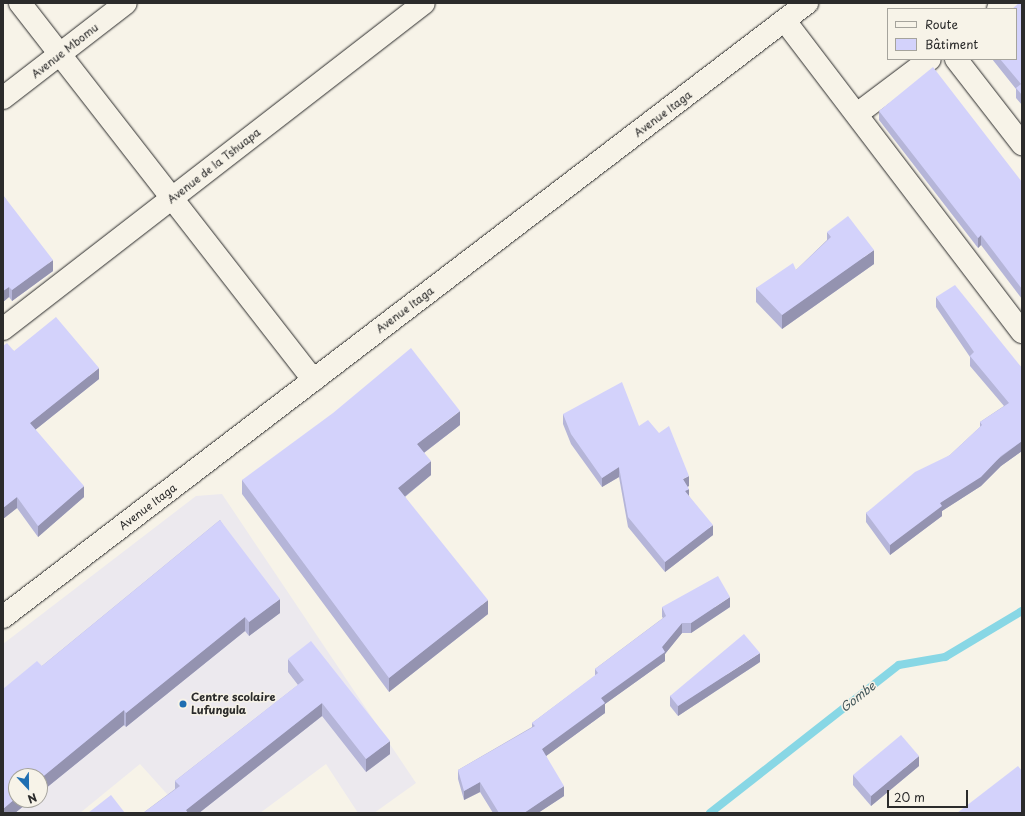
<!DOCTYPE html>
<html>
<head>
<meta charset="utf-8">
<style>
	body { margin:0 }
	#map { position:relative; width:1025px; height:816px; overflow:hidden; background:#f7f3e8; font-family:"Playpen Sans",sans-serif }
	div>[style] { position:absolute }
	[style*='--x'] { left:calc(var(--x)*1px); top:calc(var(--y)*1px); width:calc(var(--w)*1px); rotate:calc(var(--a)*1deg) }
	.built>* { inset:0; background:#ece9ee }
	.stream>* { height:8px; margin:-4px; padding:0 4px; transform-origin:4px; border-radius:4px; background:#88d7e5 }
	.roads { filter:drop-shadow(0 0 1px #2b2b2b) drop-shadow(0 0 1px #2b2b2b) }
	.minor>* { height:22px; margin:-11px; padding:0 11px; transform-origin:11px; border-radius:11px; background:#f7f3e8 }
	.tertiary>* { height:22px; margin:-11px; padding:0 11px; transform-origin:11px; border-radius:11px; background:#f7f3e8 }
	.wall>* { inset:0; background:#b5b5d8 }
	.shaded-wall>* { inset:0; background:#9493b0 }
	.building>* { inset:0; background:#d3d2fb }
	.dots>* { width:11px; height:11px; translate:-50% -50%; box-sizing:border-box; border:2px solid #f7f3e8; border-radius:50% }
	span { translate:-50% -50%; white-space:nowrap; text-align:center; line-height:1.15; -webkit-text-stroke:3px #f7f3e8; paint-order:stroke }
	.street-label { font-size:11px; color:#2b2b2b }
	.poi-label { font-size:11px; color:#2b2b2b; font-weight:700 }
	.left { translate:0 -50%; text-align:left }
	.water-label { font-size:12px; color:#42565a; font-style:italic }
	.frame { position:absolute; inset:0; border:4px solid #2b2b2b; pointer-events:none }
	.legend { position:absolute; left:887px; top:8px; width:130px; height:52px; box-sizing:border-box; background:#f7f3e8; border:1px solid #a5a39c; margin:0; padding:5px 7px; list-style:none; font-size:12px; color:#2b2b2b }
	.legend li { display:flex; align-items:center; gap:8px; height:20px }
	.legend b { width:20px; border:1px solid #a5a39c }
	.north { position:absolute; left:8px; top:768px; width:40px; height:40px; box-sizing:border-box; background:#f7f3e8; border:1px solid #a5a39c; border-radius:50%; rotate:158deg; font-size:11px; font-weight:700; line-height:16px; text-align:center; color:#2b2b2b }
	.north::after { content:''; display:block; margin:auto; width:14px; height:18px; background:#1f6fb2; clip-path:polygon(50% 0,100% 100%,50% 72%,0 100%) }
	.scale { position:absolute; left:887px; top:790px; width:81px; height:18px; box-sizing:border-box; border:2px solid #2b2b2b; border-top:0; padding-left:5px; font-size:12px; line-height:14px; white-space:nowrap; color:#2b2b2b; -webkit-text-stroke:3px #f7f3e8; paint-order:stroke }
</style>
</head>
<body>
<div id="map">
	<div class="built">
		<i style="clip-path:polygon(evenodd,222px 494px,416px 783px,374px 813px,358px 813px,326px 764px,260px 813px,184px 813px,140px 764px,80px 813px,3px 813px,3px 644px,196px 496px,222px 494px,16px 776px,40px 776px,40px 800px,16px 800px,16px 776px)"></i>
	</div>
	<div class="stream">
		<i style="--x:710;--y:813;--w:240;--a:-38.1"></i>
		<i style="--x:899;--y:665;--w:47;--a:-9.9"></i>
		<i style="--x:945;--y:657;--w:90;--a:-30.9"></i>
	</div>
	<div class="roads">
		<div class="minor">
			<i style="--x:20;--y:3;--w:478;--a:52.1"></i>
			<i style="--x:998;--y:9;--w:11;--a:-34"></i>
			<i style="--x:785;--y:21;--w:391;--a:52.7"></i>
			<i style="--x:956;--y:59;--w:108;--a:52.2"></i>
			<i style="--x:3;--y:98;--w:155;--a:-37.7"></i>
			<i style="--x:857;--y:114;--w:91;--a:-37"></i>
			<i style="--x:3;--y:329;--w:532;--a:-37.75"></i>
		</div>
		<div class="tertiary">
			<i style="--x:3;--y:617;--w:1012;--a:-37.37"></i>
		</div>
	</div>
	<div class="wall">
		<i style="clip-path:polygon(1022px 3px,1022px 105px,1016px 98px,1016px 89px,992px 59px,1016px 59px)"></i>
		<i style="clip-path:polygon(879px 111px,1022px 182px,1022px 299px,981px 245px,978px 248px,879px 120px)"></i>
		<i style="clip-path:polygon(3px 195px,53px 271px,12px 301px,9px 297px,3px 302px)"></i>
		<i style="clip-path:polygon(827px 232px,874px 264px,782px 329px,756px 302px,756px 288px,796px 270px,827px 240px)"></i>
		<i style="clip-path:polygon(936px 297px,1022px 368px,1022px 451px,1001px 466px,981px 486px,942px 511px,942px 516px,890px 555px,866px 522px,866px 513px,950px 455px,980px 427px,980px 422px,1004px 406px,970px 366px,970px 357px,936px 307px)"></i>
		<i style="clip-path:polygon(3px 346px,14px 351px,99px 379px,35px 430px,84px 497px,38px 537px,17px 508px,3px 519px)"></i>
		<i style="clip-path:polygon(563px 414px,639px 426px,689px 486px,687px 487px,689px 496px,713px 535px,665px 572px,628px 527px,619px 477px,602px 487px,571px 444px,563px 424px)"></i>
		<i style="clip-path:polygon(460px 425px,424px 453px,431px 475px,405px 497px,488px 614px,389px 692px,242px 494px,242px 480px)"></i>
		<i style="clip-path:polygon(220px 520px,280px 613px,249px 636px,245px 631px,126px 727px,124px 725px,40px 793px,40px 776px,16px 800px,31px 800px,15px 813px,3px 813px,42px 666px)"></i>
		<i style="clip-path:polygon(662px 607px,730px 607px,691px 633px,682px 633px,665px 654px,665px 661px,605px 704px,605px 713px,546px 756px,564px 796px,538px 813px,493px 813px,480px 792px,464px 800px,458px 779px,458px 770px,532px 727px,532px 723px,595px 676px,595px 669px,663px 618px,662px 617px)"></i>
		<i style="clip-path:polygon(288px 659px,390px 754px,366px 772px,322px 716px,199px 813px,143px 813px,175px 789px,175px 781px,298px 685px,288px 672px)"></i>
		<i style="clip-path:polygon(760px 662px,678px 716px,670px 706px,670px 696px)"></i>
		<i style="clip-path:polygon(919px 766px,871px 806px,853px 785px,853px 775px)"></i>
	</div>
	<div class="shaded-wall">
		<i style="clip-path:polygon(981px 235px,981px 245px,978px 248px,978px 238px)"></i>
		<i style="clip-path:polygon(874px 250px,874px 264px,782px 329px,782px 315px)"></i>
		<i style="clip-path:polygon(53px 260px,53px 271px,12px 301px,12px 290px)"></i>
		<i style="clip-path:polygon(9px 287px,9px 297px,3px 302px,3px 291px)"></i>
		<i style="clip-path:polygon(99px 368px,99px 379px,30px 434px,30px 423px)"></i>
		<i style="clip-path:polygon(460px 411px,460px 425px,417px 458px,417px 444px)"></i>
		<i style="clip-path:polygon(1022px 441px,1022px 451px,1001px 466px,981px 486px,942px 511px,942px 516px,890px 555px,890px 545px,940px 503px)"></i>
		<i style="clip-path:polygon(431px 461px,431px 475px,398px 502px,398px 488px)"></i>
		<i style="clip-path:polygon(619px 467px,619px 477px,602px 487px,602px 478px)"></i>
		<i style="clip-path:polygon(689px 476px,689px 486px,683px 489px,683px 479px)"></i>
		<i style="clip-path:polygon(84px 486px,84px 497px,38px 537px,38px 526px)"></i>
		<i style="clip-path:polygon(689px 489px,689px 499px,685px 491px)"></i>
		<i style="clip-path:polygon(17px 497px,17px 508px,3px 519px,3px 508px)"></i>
		<i style="clip-path:polygon(713px 525px,713px 535px,665px 572px,665px 562px)"></i>
		<i style="clip-path:polygon(730px 597px,730px 607px,691px 633px,691px 623px)"></i>
		<i style="clip-path:polygon(280px 599px,280px 613px,249px 636px,249px 622px)"></i>
		<i style="clip-path:polygon(488px 600px,488px 614px,389px 692px,389px 678px)"></i>
		<i style="clip-path:polygon(245px 617px,245px 631px,126px 727px,126px 713px)"></i>
		<i style="clip-path:polygon(682px 623px,682px 633px,665px 654px,665px 661px,605px 704px,605px 713px,542px 759px,542px 749px,601px 698px,662px 647px)"></i>
		<i style="clip-path:polygon(760px 653px,760px 662px,678px 716px,678px 706px)"></i>
		<i style="clip-path:polygon(322px 703px,322px 716px,199px 813px,186px 813px,186px 810px)"></i>
		<i style="clip-path:polygon(124px 710px,124px 725px,40px 793px,40px 779px)"></i>
		<i style="clip-path:polygon(390px 741px,390px 754px,366px 772px,366px 759px)"></i>
		<i style="clip-path:polygon(919px 756px,919px 766px,871px 806px,871px 796px)"></i>
		<i style="clip-path:polygon(480px 782px,480px 792px,464px 800px,464px 791px)"></i>
		<i style="clip-path:polygon(564px 786px,564px 796px,538px 813px,524px 813px)"></i>
		<i style="clip-path:polygon(16px 798px,16px 800px,31px 800px,15px 813px,3px 813px,3px 809px)"></i>
	</div>
	<div class="building">
		<i style="clip-path:polygon(1019px 3px,1022px 3px,1022px 95px,1016px 88px,1021px 84px,1000px 59px,1016px 59px,1016px 9px,1012px 9px)"></i>
		<i style="clip-path:polygon(933px 67px,1022px 182px,1022px 289px,981px 235px,978px 238px,879px 111px)"></i>
		<i style="clip-path:polygon(3px 195px,53px 260px,12px 290px,9px 287px,3px 291px)"></i>
		<i style="clip-path:polygon(848px 216px,874px 250px,782px 315px,756px 288px,793px 263px,796px 270px,831px 237px,827px 232px)"></i>
		<i style="clip-path:polygon(955px 285px,1022px 368px,1022px 441px,1001px 456px,981px 477px,940px 503px,942px 506px,890px 545px,866px 513px,915px 472px,950px 455px,982px 425px,980px 422px,1009px 403px,970px 356px,974px 352px,936px 297px)"></i>
		<i style="clip-path:polygon(56px 317px,99px 368px,30px 423px,84px 486px,38px 526px,17px 497px,3px 508px,3px 346px,7px 343px,14px 351px)"></i>
		<i style="clip-path:polygon(411px 348px,460px 411px,417px 444px,431px 461px,398px 488px,488px 600px,389px 678px,242px 480px,333px 413px)"></i>
		<i style="clip-path:polygon(622px 382px,639px 426px,648px 420px,659px 433px,669px 426px,689px 476px,683px 479px,689px 489px,685px 491px,713px 525px,665px 562px,628px 517px,619px 467px,602px 478px,571px 434px,563px 414px)"></i>
		<i style="clip-path:polygon(220px 520px,280px 599px,249px 622px,245px 617px,126px 713px,124px 710px,40px 779px,40px 776px,16px 776px,16px 798px,3px 809px,3px 689px,37px 661px,42px 666px)"></i>
		<i style="clip-path:polygon(718px 576px,730px 597px,691px 623px,682px 623px,662px 647px,665px 652px,601px 698px,605px 703px,542px 749px,564px 786px,524px 813px,499px 813px,480px 782px,464px 791px,458px 770px,535px 726px,532px 723px,598px 673px,595px 669px,666px 616px,662px 607px)"></i>
		<i style="clip-path:polygon(744px 634px,760px 653px,678px 706px,670px 696px)"></i>
		<i style="clip-path:polygon(311px 641px,390px 741px,366px 759px,322px 703px,186px 810px,188px 813px,143px 813px,180px 786px,175px 781px,304px 680px,288px 659px)"></i>
		<i style="clip-path:polygon(901px 735px,919px 756px,871px 796px,853px 775px)"></i>
		<i style="clip-path:polygon(1018px 766px,1022px 771px,1022px 813px,957px 813px)"></i>
		<i style="clip-path:polygon(111px 795px,125px 813px,88px 813px)"></i>
	</div>
	<div class="dots">
		<i style="left:183px;top:704px;background:#1f6fb2"></i>
	</div>
	<div class="street-label">
		<span style="left:65px;top:51px;rotate:-38deg">Avenue Mbomu</span>
		<span style="left:663px;top:114px;rotate:-37deg">Avenue Itaga</span>
		<span style="left:214px;top:166px;rotate:-38deg">Avenue de la Tshuapa</span>
		<span style="left:405px;top:310px;rotate:-37deg">Avenue Itaga</span>
		<span style="left:148px;top:507px;rotate:-37deg">Avenue Itaga</span>
	</div>
	<div class="poi-label">
		<span class="left" style="left:191px;top:704px">Centre scolaire<br>Lufungula</span>
	</div>
	<div class="water-label">
		<span style="left:858px;top:697px;rotate:-38deg">Gombe</span>
	</div>
	<div class="frame"></div>
	<ul class="legend">
	<li><b style="height:5px;background:#f7f3e8"></b>Route</li>
	<li><b style="height:11px;background:#d3d2fb"></b>Bâtiment</li>
	</ul>
	<div class="north">N</div>
	<div class="scale">20 m</div>
</div>
</body>
</html>
